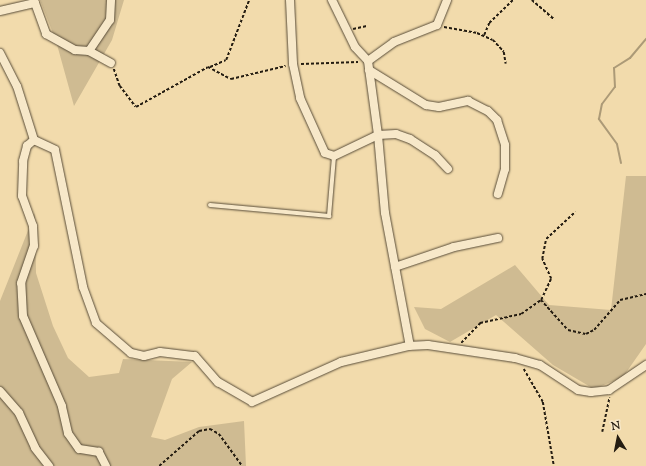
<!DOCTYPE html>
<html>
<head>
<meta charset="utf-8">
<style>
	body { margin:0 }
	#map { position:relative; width:646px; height:466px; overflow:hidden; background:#f2dbac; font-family:"Sorts Mill Goudy",serif }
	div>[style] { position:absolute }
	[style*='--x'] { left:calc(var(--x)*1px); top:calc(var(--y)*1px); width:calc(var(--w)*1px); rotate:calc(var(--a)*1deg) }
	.green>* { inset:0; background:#cfbb92 }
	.stream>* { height:2px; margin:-1px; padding:0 1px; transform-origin:1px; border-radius:1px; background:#ac9a77 }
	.path>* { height:1.5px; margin-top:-0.75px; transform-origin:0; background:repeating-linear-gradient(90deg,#241c11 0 3px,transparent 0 5px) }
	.roads { filter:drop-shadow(0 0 1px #584c38) drop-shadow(0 0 1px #584c38) }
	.lane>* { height:4px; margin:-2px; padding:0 2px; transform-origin:2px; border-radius:2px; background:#f7e8c9 }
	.street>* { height:8px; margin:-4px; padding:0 4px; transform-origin:4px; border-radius:4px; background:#f7e8c9 }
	span { translate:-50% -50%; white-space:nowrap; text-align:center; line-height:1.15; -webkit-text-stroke:3px #f7e8c9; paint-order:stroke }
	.north { position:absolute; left:598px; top:418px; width:40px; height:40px; -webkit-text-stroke:3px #f7e8c9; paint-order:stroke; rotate:350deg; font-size:11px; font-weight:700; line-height:16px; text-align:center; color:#241c11 }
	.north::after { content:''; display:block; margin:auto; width:14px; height:18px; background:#241c11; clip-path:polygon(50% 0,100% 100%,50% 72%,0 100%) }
</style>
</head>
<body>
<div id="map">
	<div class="green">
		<i style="clip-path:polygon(40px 0,124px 0,112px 40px,74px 106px,56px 41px)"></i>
		<i style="clip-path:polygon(626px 176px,646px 176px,646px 344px,623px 377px,594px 389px,553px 365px,496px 315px,450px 342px,425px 329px,414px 307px,441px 309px,515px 265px,549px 305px,611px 310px)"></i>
		<i style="clip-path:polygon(35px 213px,36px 273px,53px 326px,68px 358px,89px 377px,119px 373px,123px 359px,192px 362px,172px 379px,151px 437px,165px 440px,199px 427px,244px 421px,246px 466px,0 466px,0 301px)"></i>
	</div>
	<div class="stream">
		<i style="--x:621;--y:163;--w:19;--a:-102"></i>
		<i style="--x:617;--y:144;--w:31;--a:-126"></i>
		<i style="--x:599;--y:119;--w:15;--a:-79"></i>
		<i style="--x:602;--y:104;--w:21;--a:-53"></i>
		<i style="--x:615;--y:87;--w:19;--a:-93"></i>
		<i style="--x:614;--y:68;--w:19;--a:-32"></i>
		<i style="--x:630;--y:58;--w:25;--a:-50"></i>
	</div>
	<div class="path">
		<i style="--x:532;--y:0;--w:30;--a:41"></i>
		<i style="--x:444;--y:27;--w:34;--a:10"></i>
		<i style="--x:477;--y:33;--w:17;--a:24"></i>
		<i style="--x:493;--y:40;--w:16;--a:47"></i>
		<i style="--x:504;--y:52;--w:12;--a:81"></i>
		<i style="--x:353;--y:29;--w:14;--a:-12"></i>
		<i style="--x:484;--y:35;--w:13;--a:-67"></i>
		<i style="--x:489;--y:23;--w:33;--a:-44"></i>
		<i style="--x:301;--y:64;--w:57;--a:-2"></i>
		<i style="--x:210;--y:67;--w:17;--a:-24"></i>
		<i style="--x:226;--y:60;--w:64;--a:-69"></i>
		<i style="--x:114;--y:69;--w:18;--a:71"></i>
		<i style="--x:120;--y:86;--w:26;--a:53"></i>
		<i style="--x:136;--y:107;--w:82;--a:-29.1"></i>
		<i style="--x:208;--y:67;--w:26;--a:28"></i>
		<i style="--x:231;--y:79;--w:56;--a:-13.5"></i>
		<i style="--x:541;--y:300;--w:40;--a:48"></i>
		<i style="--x:568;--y:330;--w:18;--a:13"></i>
		<i style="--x:586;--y:334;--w:9;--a:-27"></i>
		<i style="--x:594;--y:330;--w:40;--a:-49"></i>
		<i style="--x:620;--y:300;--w:27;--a:-13"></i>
		<i style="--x:461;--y:343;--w:28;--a:-46"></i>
		<i style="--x:480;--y:323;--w:42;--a:-12.4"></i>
		<i style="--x:521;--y:314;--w:24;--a:-35"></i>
		<i style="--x:541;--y:300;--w:23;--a:-65"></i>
		<i style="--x:551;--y:279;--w:22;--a:-114"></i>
		<i style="--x:542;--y:259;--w:20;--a:-79"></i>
		<i style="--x:546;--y:239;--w:40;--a:-43"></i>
		<i style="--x:524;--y:369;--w:38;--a:60"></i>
		<i style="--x:543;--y:402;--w:65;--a:80.2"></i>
		<i style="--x:602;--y:432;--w:35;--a:-78"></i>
		<i style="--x:159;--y:466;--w:53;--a:-41.2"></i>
		<i style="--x:199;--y:431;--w:11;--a:-10"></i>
		<i style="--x:210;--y:429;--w:10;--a:29"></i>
		<i style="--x:219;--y:434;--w:39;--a:54"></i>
	</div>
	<div class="roads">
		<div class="lane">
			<i style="--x:210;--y:205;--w:120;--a:5.3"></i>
			<i style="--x:329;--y:216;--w:60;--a:-85.2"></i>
		</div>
		<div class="street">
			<i style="--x:290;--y:0;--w:64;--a:87.3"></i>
			<i style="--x:293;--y:64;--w:35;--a:78"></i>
			<i style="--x:300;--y:98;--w:60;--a:65.6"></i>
			<i style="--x:325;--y:153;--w:9;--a:18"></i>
			<i style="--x:334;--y:156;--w:49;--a:-25.5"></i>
			<i style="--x:378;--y:135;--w:78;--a:84.9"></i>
			<i style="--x:385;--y:213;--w:135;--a:79.4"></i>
			<i style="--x:332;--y:0;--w:52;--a:63.9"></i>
			<i style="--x:355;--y:47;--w:19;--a:47"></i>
			<i style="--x:368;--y:61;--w:75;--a:82.3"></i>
			<i style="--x:378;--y:135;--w:18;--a:-3"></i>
			<i style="--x:396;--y:134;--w:15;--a:20"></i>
			<i style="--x:410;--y:139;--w:30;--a:33"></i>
			<i style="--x:435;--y:155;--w:19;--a:47"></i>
			<i style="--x:0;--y:11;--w:36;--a:-13"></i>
			<i style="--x:35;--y:3;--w:33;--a:70"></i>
			<i style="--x:46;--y:34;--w:33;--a:29"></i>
			<i style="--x:75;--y:50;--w:14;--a:4"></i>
			<i style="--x:89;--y:51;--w:25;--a:29"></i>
			<i style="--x:89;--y:51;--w:37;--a:-56"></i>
			<i style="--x:110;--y:20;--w:20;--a:-87"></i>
			<i style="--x:0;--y:53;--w:37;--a:63"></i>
			<i style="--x:17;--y:86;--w:57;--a:72.5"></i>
			<i style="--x:368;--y:61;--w:32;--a:-36"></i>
			<i style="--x:394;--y:42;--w:46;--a:-21.6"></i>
			<i style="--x:437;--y:25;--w:27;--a:-68"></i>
			<i style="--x:369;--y:70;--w:67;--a:31.6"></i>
			<i style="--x:426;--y:105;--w:13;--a:9"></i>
			<i style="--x:439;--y:107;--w:30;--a:-12"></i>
			<i style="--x:468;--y:101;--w:22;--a:27"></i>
			<i style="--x:488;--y:111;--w:13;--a:45"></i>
			<i style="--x:497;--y:120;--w:26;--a:72"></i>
			<i style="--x:505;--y:145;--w:24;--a:90"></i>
			<i style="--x:505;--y:169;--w:26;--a:106"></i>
			<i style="--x:395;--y:267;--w:62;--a:-18.7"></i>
			<i style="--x:454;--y:247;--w:45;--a:-11.6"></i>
			<i style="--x:0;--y:391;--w:29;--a:49"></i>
			<i style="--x:19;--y:413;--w:38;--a:65"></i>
			<i style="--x:35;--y:448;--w:23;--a:52"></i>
			<i style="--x:106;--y:466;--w:16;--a:-117"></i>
			<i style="--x:99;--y:452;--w:20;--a:-171"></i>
			<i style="--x:79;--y:449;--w:19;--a:-125"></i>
			<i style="--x:68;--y:433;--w:28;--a:-103"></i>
			<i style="--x:62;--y:406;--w:98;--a:-113.4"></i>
			<i style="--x:23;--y:316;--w:33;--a:-93"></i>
			<i style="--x:21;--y:283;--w:39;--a:-71"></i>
			<i style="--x:34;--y:246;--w:20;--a:-93"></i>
			<i style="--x:33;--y:226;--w:32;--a:-110"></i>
			<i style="--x:22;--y:196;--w:35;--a:-88"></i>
			<i style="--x:23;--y:161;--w:16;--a:-75"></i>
			<i style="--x:27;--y:146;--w:9;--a:-41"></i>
			<i style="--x:34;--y:140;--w:23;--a:25"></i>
			<i style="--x:55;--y:150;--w:140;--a:78.4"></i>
			<i style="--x:83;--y:287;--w:38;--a:70"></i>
			<i style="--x:96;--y:323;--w:46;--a:40.6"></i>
			<i style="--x:131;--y:353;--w:13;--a:13"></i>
			<i style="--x:144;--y:356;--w:16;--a:-14"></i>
			<i style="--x:160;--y:352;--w:35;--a:7"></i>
			<i style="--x:195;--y:356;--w:35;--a:49"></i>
			<i style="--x:218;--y:382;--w:39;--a:30"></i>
			<i style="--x:252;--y:402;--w:98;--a:-24.2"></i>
			<i style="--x:341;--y:362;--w:69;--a:-13.4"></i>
			<i style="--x:408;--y:346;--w:20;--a:-3"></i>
			<i style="--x:428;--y:345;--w:88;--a:8.5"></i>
			<i style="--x:515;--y:358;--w:26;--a:16"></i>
			<i style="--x:540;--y:365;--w:45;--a:33.3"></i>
			<i style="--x:578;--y:390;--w:13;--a:9"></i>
			<i style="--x:591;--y:392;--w:18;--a:-6"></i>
			<i style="--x:609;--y:390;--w:45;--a:-34"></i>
		</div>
	</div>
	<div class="north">N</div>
</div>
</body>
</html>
